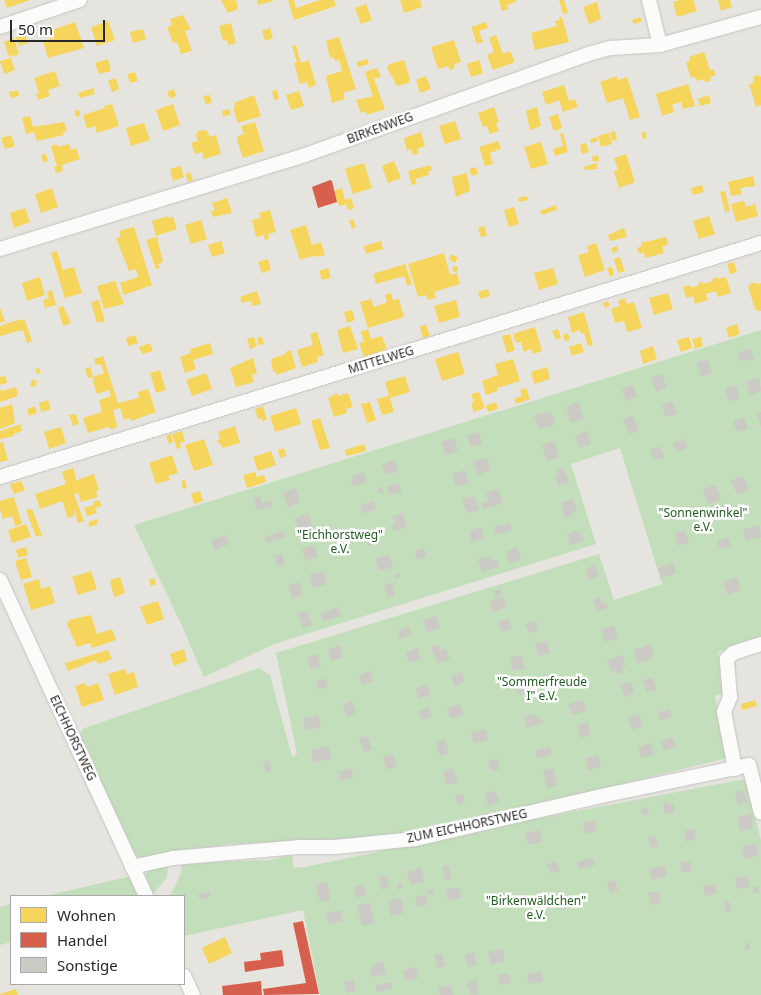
<!DOCTYPE html>
<html>
<head>
<meta charset="utf-8">
<style>
	body { margin:0 }
	#map { position:relative; width:761px; height:995px; overflow:hidden; background:#e6e4de; font-family:"Noto Sans",sans-serif }
	div>[style] { position:absolute }
	[style*='--x'] { left:calc(var(--x)*1px); top:calc(var(--y)*1px); width:calc(var(--w)*1px); rotate:calc(var(--a)*1deg) }
	.green>* { inset:0; background:#c3deba }
	.homes>* { inset:0; background:#f6d55c }
	.shops>* { inset:0; background:#d6604d }
	.building>* { inset:0; background:#cbcac5 }
	.roads { filter:drop-shadow(0 0 1px #c4c3c3) drop-shadow(0 0 1px #c4c3c3) }
	.minor>* { height:14px; margin:-7px; padding:0 7px; transform-origin:7px; border-radius:7px; background:#fbfbfa }
	span { translate:-50% -50%; white-space:nowrap; text-align:center; line-height:1.15; -webkit-text-stroke:5px #fff; paint-order:stroke }
	.street-label { font-size:12px; color:#282828 }
	.park-label { font-size:12px; color:#225d21 }
	.legend { position:absolute; left:10px; top:895px; width:175px; height:90px; box-sizing:border-box; background:#fff; border:1px solid #a9a9a9; margin:0; padding:6px 9px; list-style:none; font-size:15px; color:#282828 }
	.legend li { display:flex; align-items:center; gap:10px; height:25px }
	.legend b { width:25px; border:1px solid #a9a9a9 }
	.scale { position:absolute; left:10px; top:20px; width:95px; height:22px; box-sizing:border-box; border:2px solid #282828; border-top:0; padding-left:6px; font-size:15px; line-height:18px; white-space:nowrap; color:#282828; -webkit-text-stroke:4px #fff; paint-order:stroke }
</style>
</head>
<body>
<div id="map">
	<div class="green">
		<i style="clip-path:polygon(761px 330px,761px 639px,718px 652px,725px 693px,715px 696px,727px 758px,427px 832px,380px 837px,230px 844px,146px 857px,138px 857px,131px 850px,78px 739px,82px 729px,259px 668px,270px 675px,292px 757px,297px 754px,276px 653px,599px 554px,614px 600px,662px 584px,620px 448px,571px 464px,596px 544px,274px 644px,204px 677px,181px 624px,134px 525px)"></i>
		<i style="clip-path:polygon(745px 779px,761px 840px,761px 995px,320px 995px,303px 910px,184px 936px,184px 896px,170px 896px,181px 873px,182px 863px,270px 860px,292px 855px,294px 868px,305px 867px,515px 823px)"></i>
		<i style="clip-path:polygon(166px 864px,168px 866px,167px 877px,154px 893px,152px 891px,145px 877px,148px 871px,153px 866px)"></i>
		<i style="clip-path:polygon(131px 876px,141px 896px,45px 896px)"></i>
		<i style="clip-path:polygon(11px 904px,11px 942px,0 945px,0 907px)"></i>
	</div>
	<div class="homes">
		<i style="clip-path:polygon(4px 0,30px 0,7px 8px)"></i>
		<i style="clip-path:polygon(221px 0,236px 0,238px 9px,228px 13px)"></i>
		<i style="clip-path:polygon(257px 0,273px 0,273px 1px,258px 5px)"></i>
		<i style="clip-path:polygon(288px 0,294px 0,296px 8px,320px 0,334px 0,336px 6px,294px 20px)"></i>
		<i style="clip-path:polygon(400px 0,420px 0,422px 7px,404px 13px)"></i>
		<i style="clip-path:polygon(499px 0,516px 0,516px 2px,507px 5px,508px 9px,502px 11px)"></i>
		<i style="clip-path:polygon(559px 0,564px 0,568px 13px,563px 14px)"></i>
		<i style="clip-path:polygon(680px 0,693px 0,697px 11px,677px 17px,673px 2px)"></i>
		<i style="clip-path:polygon(718px 0,730px 0,732px 7px,721px 11px)"></i>
		<i style="clip-path:polygon(597px 2px,601px 19px,589px 24px,583px 7px)"></i>
		<i style="clip-path:polygon(366px 4px,372px 20px,361px 24px,355px 8px)"></i>
		<i style="clip-path:polygon(183px 15px,191px 29px,185px 31px,192px 51px,181px 54px,177px 42px,173px 43px,167px 27px,172px 25px,170px 19px)"></i>
		<i style="clip-path:polygon(559px 17px,562px 17px,569px 42px,535px 50px,531px 33px,557px 26px,555px 21px,560px 20px)"></i>
		<i style="clip-path:polygon(640px 17px,642px 21px,634px 24px,632px 20px)"></i>
		<i style="clip-path:polygon(108px 21px,115px 40px,97px 46px,91px 27px)"></i>
		<i style="clip-path:polygon(75px 22px,84px 48px,48px 58px,43px 41px,54px 38px,52px 30px)"></i>
		<i style="clip-path:polygon(486px 22px,488px 28px,479px 31px,483px 42px,477px 44px,471px 27px)"></i>
		<i style="clip-path:polygon(231px 23px,236px 43px,228px 45px,227px 40px,223px 41px,219px 26px)"></i>
		<i style="clip-path:polygon(270px 28px,273px 38px,265px 41px,262px 31px)"></i>
		<i style="clip-path:polygon(143px 29px,146px 39px,133px 43px,130px 32px)"></i>
		<i style="clip-path:polygon(25px 34px,28px 43px,19px 46px,16px 37px)"></i>
		<i style="clip-path:polygon(496px 35px,503px 54px,510px 51px,515px 62px,493px 70px,487px 55px,494px 52px,489px 38px)"></i>
		<i style="clip-path:polygon(339px 37px,356px 89px,343px 93px,345px 99px,332px 103px,326px 76px,342px 71px,339px 60px,335px 61px,333px 57px,330px 58px,326px 41px)"></i>
		<i style="clip-path:polygon(14px 38px,19px 54px,9px 57px,4px 42px)"></i>
		<i style="clip-path:polygon(454px 40px,461px 62px,454px 64px,455px 68px,450px 70px,448px 66px,438px 69px,431px 47px)"></i>
		<i style="clip-path:polygon(296px 45px,301px 63px,309px 60px,316px 85px,309px 88px,307px 82px,300px 84px,294px 63px,297px 62px,292px 46px)"></i>
		<i style="clip-path:polygon(704px 52px,710px 70px,713px 69px,716px 75px,710px 77px,711px 81px,705px 82px,704px 79px,697px 81px,695px 77px,691px 78px,686px 63px,690px 61px,689px 57px)"></i>
		<i style="clip-path:polygon(11px 58px,15px 70px,4px 74px,0 61px)"></i>
		<i style="clip-path:polygon(108px 59px,111px 71px,99px 74px,95px 63px)"></i>
		<i style="clip-path:polygon(367px 59px,369px 64px,358px 67px,357px 62px)"></i>
		<i style="clip-path:polygon(404px 60px,410px 79px,409px 83px,397px 86px,387px 68px,389px 64px)"></i>
		<i style="clip-path:polygon(479px 60px,483px 73px,471px 77px,467px 64px)"></i>
		<i style="clip-path:polygon(377px 68px,381px 77px,374px 79px,385px 109px,367px 115px,366px 111px,361px 113px,356px 100px,373px 96px,365px 72px)"></i>
		<i style="clip-path:polygon(55px 71px,60px 86px,48px 90px,50px 96px,38px 100px,36px 94px,39px 93px,34px 78px)"></i>
		<i style="clip-path:polygon(135px 72px,138px 81px,130px 83px,127px 74px)"></i>
		<i style="clip-path:polygon(758px 75px,761px 77px,761px 105px,756px 107px,749px 84px,753px 83px,754px 76px)"></i>
		<i style="clip-path:polygon(426px 76px,431px 89px,420px 93px,416px 80px)"></i>
		<i style="clip-path:polygon(617px 76px,618px 80px,627px 77px,640px 117px,630px 120px,623px 98px,607px 103px,600px 82px)"></i>
		<i style="clip-path:polygon(116px 78px,119px 89px,112px 92px,108px 81px)"></i>
		<i style="clip-path:polygon(688px 84px,695px 106px,683px 109px,681px 102px,672px 105px,674px 112px,662px 116px,656px 94px)"></i>
		<i style="clip-path:polygon(564px 85px,569px 101px,575px 99px,578px 107px,563px 112px,559px 100px,546px 105px,542px 92px)"></i>
		<i style="clip-path:polygon(93px 88px,95px 94px,80px 98px,78px 93px)"></i>
		<i style="clip-path:polygon(174px 89px,176px 96px,170px 99px,167px 92px)"></i>
		<i style="clip-path:polygon(18px 90px,19px 96px,11px 98px,9px 92px)"></i>
		<i style="clip-path:polygon(277px 90px,279px 99px,274px 100px,272px 91px)"></i>
		<i style="clip-path:polygon(299px 91px,304px 106px,291px 110px,286px 95px)"></i>
		<i style="clip-path:polygon(210px 95px,212px 103px,206px 104px,203px 96px)"></i>
		<i style="clip-path:polygon(254px 95px,261px 116px,238px 123px,233px 108px,235px 107px,234px 103px)"></i>
		<i style="clip-path:polygon(709px 95px,711px 103px,700px 106px,698px 99px)"></i>
		<i style="clip-path:polygon(112px 104px,119px 126px,97px 133px,95px 126px,87px 129px,83px 115px,105px 108px,104px 106px)"></i>
		<i style="clip-path:polygon(173px 104px,180px 125px,163px 131px,156px 110px)"></i>
		<i style="clip-path:polygon(494px 107px,499px 122px,496px 123px,499px 131px,490px 134px,487px 126px,483px 127px,478px 113px)"></i>
		<i style="clip-path:polygon(537px 107px,541px 126px,530px 130px,526px 111px)"></i>
		<i style="clip-path:polygon(229px 109px,231px 114px,223px 117px,222px 111px)"></i>
		<i style="clip-path:polygon(79px 110px,80px 116px,76px 117px,75px 111px)"></i>
		<i style="clip-path:polygon(558px 114px,562px 128px,554px 131px,549px 117px)"></i>
		<i style="clip-path:polygon(30px 116px,33px 127px,64px 122px,67px 131px,63px 132px,64px 135px,37px 141px,34px 132px,26px 134px,22px 118px)"></i>
		<i style="clip-path:polygon(455px 121px,461px 139px,445px 144px,439px 126px)"></i>
		<i style="clip-path:polygon(255px 122px,264px 151px,243px 158px,237px 140px,238px 136px,244px 134px,241px 126px)"></i>
		<i style="clip-path:polygon(144px 123px,150px 140px,131px 146px,126px 128px)"></i>
		<i style="clip-path:polygon(204px 130px,208px 132px,209px 137px,216px 135px,221px 154px,204px 159px,202px 152px,195px 154px,191px 143px,198px 141px,196px 135px,198px 131px)"></i>
		<i style="clip-path:polygon(615px 131px,617px 140px,612px 141px,610px 133px)"></i>
		<i style="clip-path:polygon(421px 132px,425px 146px,417px 149px,419px 153px,413px 155px,411px 149px,407px 151px,404px 138px)"></i>
		<i style="clip-path:polygon(645px 132px,647px 138px,643px 139px,641px 133px)"></i>
		<i style="clip-path:polygon(563px 133px,568px 152px,555px 156px,553px 149px,563px 146px,560px 134px)"></i>
		<i style="clip-path:polygon(609px 133px,612px 144px,601px 147px,598px 136px)"></i>
		<i style="clip-path:polygon(11px 135px,15px 146px,5px 149px,1px 138px)"></i>
		<i style="clip-path:polygon(597px 137px,598px 141px,591px 143px,590px 139px)"></i>
		<i style="clip-path:polygon(498px 141px,501px 149px,490px 153px,493px 164px,485px 166px,479px 147px)"></i>
		<i style="clip-path:polygon(541px 142px,548px 164px,531px 169px,524px 147px)"></i>
		<i style="clip-path:polygon(586px 143px,589px 152px,582px 154px,580px 145px)"></i>
		<i style="clip-path:polygon(57px 144px,58px 147px,69px 144px,71px 150px,76px 148px,80px 159px,62px 165px,63px 171px,56px 173px,54px 167px,57px 166px,51px 146px)"></i>
		<i style="clip-path:polygon(46px 154px,48px 161px,43px 162px,41px 155px)"></i>
		<i style="clip-path:polygon(626px 154px,635px 182px,619px 188px,614px 171px,618px 170px,614px 158px)"></i>
		<i style="clip-path:polygon(598px 155px,599px 161px,593px 162px,592px 157px)"></i>
		<i style="clip-path:polygon(394px 161px,401px 178px,388px 183px,382px 166px)"></i>
		<i style="clip-path:polygon(364px 163px,372px 188px,353px 194px,345px 169px)"></i>
		<i style="clip-path:polygon(596px 163px,598px 169px,585px 170px,584px 167px)"></i>
		<i style="clip-path:polygon(431px 165px,432px 170px,428px 172px,429px 175px,415px 179px,417px 184px,412px 185px,408px 171px)"></i>
		<i style="clip-path:polygon(181px 166px,184px 177px,173px 181px,170px 169px)"></i>
		<i style="clip-path:polygon(476px 167px,478px 174px,472px 176px,469px 169px)"></i>
		<i style="clip-path:polygon(190px 172px,193px 180px,188px 182px,186px 174px)"></i>
		<i style="clip-path:polygon(467px 173px,470px 191px,456px 197px,452px 177px)"></i>
		<i style="clip-path:polygon(753px 176px,755px 186px,740px 188px,742px 194px,731px 196px,728px 182px)"></i>
		<i style="clip-path:polygon(702px 185px,704px 192px,693px 195px,691px 188px)"></i>
		<i style="clip-path:polygon(52px 188px,58px 207px,41px 213px,35px 194px)"></i>
		<i style="clip-path:polygon(342px 188px,345px 200px,351px 198px,354px 208px,348px 210px,346px 204px,340px 206px,337px 202px,333px 191px)"></i>
		<i style="clip-path:polygon(725px 191px,730px 211px,725px 212px,720px 192px)"></i>
		<i style="clip-path:polygon(527px 196px,528px 200px,519px 202px,518px 198px)"></i>
		<i style="clip-path:polygon(227px 198px,232px 213px,213px 217px,211px 211px,215px 210px,212px 203px)"></i>
		<i style="clip-path:polygon(744px 201px,746px 207px,755px 204px,758px 216px,736px 222px,731px 204px)"></i>
		<i style="clip-path:polygon(556px 205px,557px 210px,542px 215px,540px 211px)"></i>
		<i style="clip-path:polygon(514px 207px,519px 224px,509px 227px,504px 210px)"></i>
		<i style="clip-path:polygon(25px 208px,30px 222px,14px 228px,10px 213px)"></i>
		<i style="clip-path:polygon(270px 210px,276px 232px,268px 234px,269px 239px,265px 240px,263px 235px,256px 237px,252px 220px,261px 218px,259px 213px)"></i>
		<i style="clip-path:polygon(168px 216px,168px 218px,173px 217px,177px 229px,156px 236px,152px 221px)"></i>
		<i style="clip-path:polygon(709px 216px,715px 234px,699px 239px,693px 221px)"></i>
		<i style="clip-path:polygon(353px 219px,356px 227px,352px 229px,349px 220px)"></i>
		<i style="clip-path:polygon(201px 220px,207px 239px,191px 244px,185px 225px)"></i>
		<i style="clip-path:polygon(306px 225px,312px 245px,321px 242px,325px 255px,316px 257px,316px 255px,300px 260px,290px 230px)"></i>
		<i style="clip-path:polygon(484px 226px,487px 236px,481px 237px,478px 228px)"></i>
		<i style="clip-path:polygon(134px 227px,152px 285px,124px 295px,120px 283px,138px 277px,136px 269px,129px 271px,116px 238px,121px 237px,119px 231px)"></i>
		<i style="clip-path:polygon(624px 228px,627px 237px,610px 241px,608px 235px)"></i>
		<i style="clip-path:polygon(157px 237px,163px 262px,158px 264px,160px 268px,156px 269px,146px 240px)"></i>
		<i style="clip-path:polygon(666px 237px,668px 245px,662px 247px,664px 253px,645px 258px,644px 252px,639px 254px,637px 248px,642px 246px,641px 243px)"></i>
		<i style="clip-path:polygon(221px 241px,225px 253px,212px 257px,208px 245px)"></i>
		<i style="clip-path:polygon(381px 241px,383px 249px,366px 254px,364px 246px)"></i>
		<i style="clip-path:polygon(596px 243px,605px 270px,585px 277px,578px 255px,589px 252px,587px 246px)"></i>
		<i style="clip-path:polygon(617px 246px,618px 251px,613px 253px,611px 248px)"></i>
		<i style="clip-path:polygon(57px 251px,63px 270px,74px 267px,82px 293px,65px 298px,51px 253px)"></i>
		<i style="clip-path:polygon(444px 253px,450px 275px,457px 273px,460px 284px,434px 292px,436px 298px,428px 300px,426px 295px,418px 297px,408px 264px)"></i>
		<i style="clip-path:polygon(452px 254px,458px 258px,455px 263px,449px 259px)"></i>
		<i style="clip-path:polygon(620px 257px,625px 271px,618px 273px,614px 259px)"></i>
		<i style="clip-path:polygon(268px 259px,271px 270px,262px 273px,258px 262px)"></i>
		<i style="clip-path:polygon(734px 262px,737px 272px,730px 274px,727px 264px)"></i>
		<i style="clip-path:polygon(405px 264px,412px 284px,407px 286px,404px 276px,376px 284px,373px 274px)"></i>
		<i style="clip-path:polygon(457px 266px,458px 271px,454px 272px,452px 267px)"></i>
		<i style="clip-path:polygon(612px 267px,614px 275px,610px 277px,607px 268px)"></i>
		<i style="clip-path:polygon(328px 268px,331px 278px,322px 280px,319px 271px)"></i>
		<i style="clip-path:polygon(553px 268px,558px 284px,539px 290px,534px 273px)"></i>
		<i style="clip-path:polygon(40px 277px,45px 295px,27px 301px,22px 283px)"></i>
		<i style="clip-path:polygon(717px 277px,717px 279px,726px 277px,731px 293px,718px 297px,716px 291px,706px 294px,708px 300px,695px 304px,693px 296px,686px 298px,683px 287px,690px 285px,691px 288px,699px 285px,698px 283px,702px 282px,703px 284px,713px 281px,713px 278px)"></i>
		<i style="clip-path:polygon(115px 281px,124px 304px,104px 309px,97px 286px)"></i>
		<i style="clip-path:polygon(754px 282px,757px 284px,761px 283px,761px 311px,759px 311px,755px 309px,748px 286px)"></i>
		<i style="clip-path:polygon(488px 289px,490px 296px,480px 299px,478px 292px)"></i>
		<i style="clip-path:polygon(52px 290px,56px 305px,45px 308px,43px 300px,49px 298px,47px 292px)"></i>
		<i style="clip-path:polygon(257px 291px,261px 304px,252px 306px,251px 301px,242px 303px,240px 297px)"></i>
		<i style="clip-path:polygon(391px 293px,393px 300px,399px 299px,404px 317px,368px 328px,360px 302px,371px 299px,374px 307px,387px 302px,385px 295px)"></i>
		<i style="clip-path:polygon(668px 293px,673px 309px,654px 315px,649px 298px)"></i>
		<i style="clip-path:polygon(625px 298px,627px 304px,634px 302px,642px 328px,627px 332px,624px 321px,615px 323px,611px 309px,620px 306px,618px 301px)"></i>
		<i style="clip-path:polygon(99px 300px,105px 321px,97px 323px,91px 302px)"></i>
		<i style="clip-path:polygon(456px 300px,460px 317px,439px 323px,434px 306px)"></i>
		<i style="clip-path:polygon(608px 301px,610px 306px,605px 308px,603px 303px)"></i>
		<i style="clip-path:polygon(63px 306px,71px 323px,63px 326px,58px 308px)"></i>
		<i style="clip-path:polygon(0 308px,5px 321px,0 323px)"></i>
		<i style="clip-path:polygon(352px 310px,355px 320px,347px 323px,344px 312px)"></i>
		<i style="clip-path:polygon(584px 312px,593px 345px,588px 346px,584px 333px,581px 334px,580px 330px,572px 333px,568px 317px)"></i>
		<i style="clip-path:polygon(21px 319px,22px 321px,25px 320px,32px 341px,27px 343px,23px 330px,0 336px,0 326px)"></i>
		<i style="clip-path:polygon(426px 324px,430px 336px,423px 338px,420px 327px)"></i>
		<i style="clip-path:polygon(737px 324px,740px 334px,729px 338px,726px 328px)"></i>
		<i style="clip-path:polygon(350px 326px,358px 349px,343px 353px,337px 330px)"></i>
		<i style="clip-path:polygon(535px 327px,542px 351px,533px 354px,531px 349px,524px 352px,521px 342px,516px 343px,513px 334px)"></i>
		<i style="clip-path:polygon(368px 329px,371px 339px,382px 336px,387px 349px,364px 357px,359px 343px,364px 342px,361px 332px)"></i>
		<i style="clip-path:polygon(558px 329px,561px 338px,556px 340px,552px 331px)"></i>
		<i style="clip-path:polygon(317px 332px,324px 355px,317px 357px,318px 362px,302px 367px,297px 350px,313px 345px,310px 334px)"></i>
		<i style="clip-path:polygon(568px 333px,570px 340px,565px 341px,563px 335px)"></i>
		<i style="clip-path:polygon(510px 334px,515px 350px,507px 353px,502px 336px)"></i>
		<i style="clip-path:polygon(135px 335px,138px 343px,128px 346px,126px 338px)"></i>
		<i style="clip-path:polygon(254px 337px,257px 346px,250px 349px,247px 339px)"></i>
		<i style="clip-path:polygon(262px 337px,264px 344px,259px 345px,257px 338px)"></i>
		<i style="clip-path:polygon(689px 337px,692px 348px,681px 352px,677px 340px)"></i>
		<i style="clip-path:polygon(701px 337px,703px 346px,695px 349px,692px 339px)"></i>
		<i style="clip-path:polygon(150px 343px,153px 351px,142px 354px,139px 347px)"></i>
		<i style="clip-path:polygon(210px 343px,213px 354px,193px 360px,196px 369px,185px 373px,180px 357px,191px 353px,190px 349px)"></i>
		<i style="clip-path:polygon(581px 343px,584px 352px,572px 356px,569px 347px)"></i>
		<i style="clip-path:polygon(653px 346px,657px 359px,643px 364px,640px 351px)"></i>
		<i style="clip-path:polygon(291px 350px,296px 368px,277px 375px,275px 371px,273px 372px,271px 359px,286px 354px,285px 352px)"></i>
		<i style="clip-path:polygon(458px 352px,465px 374px,442px 381px,435px 359px)"></i>
		<i style="clip-path:polygon(103px 356px,118px 403px,139px 398px,138px 392px,148px 389px,156px 412px,131px 421px,130px 418px,124px 420px,120px 408px,113px 410px,117px 425px,116px 428px,111px 429px,108px 427px,88px 433px,83px 418px,102px 412px,99px 400px,111px 396px,109px 390px,97px 394px,93px 382px,93px 377px,104px 373px,101px 364px,96px 365px,94px 359px)"></i>
		<i style="clip-path:polygon(253px 358px,257px 373px,252px 375px,254px 382px,236px 387px,230px 368px)"></i>
		<i style="clip-path:polygon(513px 359px,520px 381px,497px 388px,497px 391px,486px 395px,482px 381px,498px 375px,495px 364px)"></i>
		<i style="clip-path:polygon(90px 367px,93px 377px,88px 378px,85px 369px)"></i>
		<i style="clip-path:polygon(547px 367px,550px 379px,534px 384px,531px 372px)"></i>
		<i style="clip-path:polygon(39px 368px,41px 373px,37px 374px,35px 369px)"></i>
		<i style="clip-path:polygon(160px 370px,166px 390px,156px 393px,150px 373px)"></i>
		<i style="clip-path:polygon(206px 373px,212px 389px,192px 396px,186px 380px)"></i>
		<i style="clip-path:polygon(5px 376px,7px 383px,0 385px,0 377px)"></i>
		<i style="clip-path:polygon(405px 376px,410px 392px,390px 398px,394px 412px,382px 415px,377px 399px,389px 396px,385px 382px)"></i>
		<i style="clip-path:polygon(32px 380px,37px 381px,36px 387px,30px 386px)"></i>
		<i style="clip-path:polygon(16px 387px,18px 396px,0 402px,0 389px,2px 391px)"></i>
		<i style="clip-path:polygon(526px 388px,530px 399px,516px 404px,514px 399px,522px 396px,520px 390px)"></i>
		<i style="clip-path:polygon(479px 392px,485px 408px,474px 412px,471px 404px,474px 402px,471px 394px)"></i>
		<i style="clip-path:polygon(337px 393px,338px 396px,348px 393px,353px 407px,346px 409px,347px 413px,334px 417px,328px 398px)"></i>
		<i style="clip-path:polygon(48px 400px,51px 409px,41px 412px,39px 403px)"></i>
		<i style="clip-path:polygon(370px 402px,376px 420px,367px 423px,361px 404px)"></i>
		<i style="clip-path:polygon(496px 402px,498px 409px,488px 412px,486px 406px)"></i>
		<i style="clip-path:polygon(12px 404px,15px 423px,0 429px,0 408px)"></i>
		<i style="clip-path:polygon(35px 406px,37px 413px,29px 416px,27px 409px)"></i>
		<i style="clip-path:polygon(263px 406px,267px 420px,262px 421px,261px 418px,258px 419px,255px 409px)"></i>
		<i style="clip-path:polygon(296px 408px,301px 424px,275px 432px,270px 416px)"></i>
		<i style="clip-path:polygon(76px 414px,79px 424px,73px 426px,69px 415px)"></i>
		<i style="clip-path:polygon(320px 418px,330px 448px,320px 450px,311px 421px)"></i>
		<i style="clip-path:polygon(20px 424px,22px 431px,14px 434px,14px 436px,0 439px,0 431px)"></i>
		<i style="clip-path:polygon(235px 426px,240px 443px,223px 448px,217px 441px,220px 438px,218px 432px)"></i>
		<i style="clip-path:polygon(61px 427px,66px 443px,49px 449px,44px 432px)"></i>
		<i style="clip-path:polygon(182px 431px,185px 441px,180px 443px,181px 448px,177px 449px,172px 434px)"></i>
		<i style="clip-path:polygon(171px 434px,173px 442px,169px 444px,166px 436px)"></i>
		<i style="clip-path:polygon(204px 439px,213px 465px,194px 471px,185px 445px)"></i>
		<i style="clip-path:polygon(3px 442px,8px 460px,0 462px,0 443px)"></i>
		<i style="clip-path:polygon(364px 444px,366px 451px,347px 456px,345px 450px)"></i>
		<i style="clip-path:polygon(284px 448px,286px 456px,280px 458px,278px 450px)"></i>
		<i style="clip-path:polygon(271px 451px,276px 465px,258px 471px,253px 457px)"></i>
		<i style="clip-path:polygon(172px 455px,178px 473px,168px 476px,170px 480px,156px 484px,149px 463px)"></i>
		<i style="clip-path:polygon(73px 468px,76px 478px,75px 481px,94px 474px,99px 490px,96px 492px,98px 497px,81px 502px,78px 493px,74px 494px,84px 521px,78px 523px,74px 509px,74px 516px,68px 518px,62px 501px,40px 509px,35px 494px,66px 484px,62px 472px)"></i>
		<i style="clip-path:polygon(255px 472px,257px 477px,264px 475px,266px 482px,247px 488px,243px 475px)"></i>
		<i style="clip-path:polygon(185px 480px,187px 488px,183px 489px,181px 481px)"></i>
		<i style="clip-path:polygon(21px 481px,25px 490px,14px 494px,10px 484px)"></i>
		<i style="clip-path:polygon(200px 491px,203px 501px,194px 504px,191px 494px)"></i>
		<i style="clip-path:polygon(14px 497px,22px 524px,15px 526px,12px 516px,3px 519px,0 509px,0 501px)"></i>
		<i style="clip-path:polygon(99px 500px,102px 506px,95px 508px,97px 513px,87px 516px,84px 508px,94px 505px,93px 502px)"></i>
		<i style="clip-path:polygon(32px 509px,42px 535px,36px 537px,26px 510px)"></i>
		<i style="clip-path:polygon(97px 519px,98px 524px,90px 527px,88px 522px)"></i>
		<i style="clip-path:polygon(26px 524px,31px 537px,12px 543px,8px 530px)"></i>
		<i style="clip-path:polygon(26px 547px,28px 555px,18px 558px,16px 550px)"></i>
		<i style="clip-path:polygon(26px 558px,32px 577px,21px 580px,15px 561px)"></i>
		<i style="clip-path:polygon(91px 571px,97px 589px,78px 595px,72px 577px)"></i>
		<i style="clip-path:polygon(120px 577px,125px 593px,114px 597px,110px 580px)"></i>
		<i style="clip-path:polygon(154px 578px,156px 584px,151px 586px,149px 580px)"></i>
		<i style="clip-path:polygon(39px 579px,41px 589px,50px 586px,55px 603px,31px 610px,23px 584px)"></i>
		<i style="clip-path:polygon(158px 601px,164px 619px,147px 625px,140px 607px)"></i>
		<i style="clip-path:polygon(91px 615px,97px 634px,112px 629px,116px 640px,92px 648px,90px 643px,77px 647px,67px 624px,69px 620px)"></i>
		<i style="clip-path:polygon(184px 649px,187px 661px,174px 666px,170px 654px)"></i>
		<i style="clip-path:polygon(108px 650px,112px 659px,98px 664px,96px 660px,68px 671px,65px 663px)"></i>
		<i style="clip-path:polygon(125px 669px,127px 674px,134px 672px,138px 687px,115px 695px,108px 674px)"></i>
		<i style="clip-path:polygon(85px 683px,87px 687px,98px 683px,104px 700px,82px 707px,75px 686px)"></i>
		<i style="clip-path:polygon(755px 700px,757px 706px,742px 710px,741px 704px)"></i>
		<i style="clip-path:polygon(225px 937px,232px 953px,209px 964px,202px 948px)"></i>
		<i style="clip-path:polygon(16px 989px,18px 995px,0 995px,0 994px)"></i>
	</div>
	<div class="shops">
		<i style="clip-path:polygon(330px 180px,332px 181px,337px 202px,318px 208px,312px 187px)"></i>
		<i style="clip-path:polygon(303px 921px,319px 994px,264px 995px,263px 989px,306px 983px,293px 923px)"></i>
		<i style="clip-path:polygon(282px 950px,284px 966px,245px 972px,244px 962px,261px 960px,260px 953px)"></i>
		<i style="clip-path:polygon(261px 981px,262px 995px,223px 995px,222px 986px)"></i>
	</div>
	<div class="building">
		<i style="clip-path:polygon(750px 349px,754px 360px,740px 361px,737px 353px)"></i>
		<i style="clip-path:polygon(707px 359px,712px 373px,701px 377px,697px 363px)"></i>
		<i style="clip-path:polygon(662px 374px,667px 388px,656px 392px,651px 377px)"></i>
		<i style="clip-path:polygon(759px 378px,761px 391px,750px 395px,746px 382px)"></i>
		<i style="clip-path:polygon(633px 385px,637px 397px,626px 401px,622px 389px)"></i>
		<i style="clip-path:polygon(736px 385px,740px 398px,729px 402px,725px 388px)"></i>
		<i style="clip-path:polygon(672px 401px,677px 414px,666px 417px,662px 405px)"></i>
		<i style="clip-path:polygon(578px 402px,584px 419px,571px 423px,566px 407px)"></i>
		<i style="clip-path:polygon(551px 411px,555px 424px,539px 429px,534px 416px)"></i>
		<i style="clip-path:polygon(761px 412px,761px 427px,757px 414px)"></i>
		<i style="clip-path:polygon(633px 415px,639px 431px,629px 434px,623px 419px)"></i>
		<i style="clip-path:polygon(744px 417px,748px 429px,737px 432px,733px 421px)"></i>
		<i style="clip-path:polygon(587px 431px,591px 444px,579px 448px,575px 435px)"></i>
		<i style="clip-path:polygon(479px 432px,482px 444px,471px 447px,467px 435px)"></i>
		<i style="clip-path:polygon(454px 438px,458px 451px,446px 455px,441px 442px)"></i>
		<i style="clip-path:polygon(685px 439px,688px 448px,676px 452px,673px 444px)"></i>
		<i style="clip-path:polygon(554px 441px,559px 457px,547px 461px,542px 445px)"></i>
		<i style="clip-path:polygon(660px 446px,664px 457px,654px 460px,650px 449px)"></i>
		<i style="clip-path:polygon(487px 458px,491px 470px,478px 475px,473px 462px)"></i>
		<i style="clip-path:polygon(395px 460px,398px 471px,386px 475px,382px 464px)"></i>
		<i style="clip-path:polygon(564px 468px,569px 483px,558px 486px,555px 476px,558px 475px,557px 470px)"></i>
		<i style="clip-path:polygon(465px 470px,469px 483px,456px 487px,452px 474px)"></i>
		<i style="clip-path:polygon(364px 472px,366px 482px,352px 486px,351px 479px,354px 478px,353px 475px)"></i>
		<i style="clip-path:polygon(743px 476px,749px 490px,737px 495px,731px 480px)"></i>
		<i style="clip-path:polygon(399px 483px,402px 492px,390px 495px,387px 487px)"></i>
		<i style="clip-path:polygon(716px 485px,721px 500px,708px 504px,703px 489px)"></i>
		<i style="clip-path:polygon(382px 487px,384px 493px,379px 494px,377px 489px)"></i>
		<i style="clip-path:polygon(296px 488px,300px 503px,288px 507px,283px 492px)"></i>
		<i style="clip-path:polygon(498px 489px,503px 503px,483px 509px,482px 503px,488px 501px,486px 493px)"></i>
		<i style="clip-path:polygon(260px 496px,262px 503px,271px 501px,273px 506px,257px 511px,253px 498px)"></i>
		<i style="clip-path:polygon(475px 496px,479px 510px,467px 513px,462px 499px)"></i>
		<i style="clip-path:polygon(573px 499px,577px 511px,571px 513px,572px 516px,565px 518px,561px 503px)"></i>
		<i style="clip-path:polygon(373px 501px,376px 509px,363px 514px,360px 506px)"></i>
		<i style="clip-path:polygon(308px 513px,313px 527px,299px 532px,295px 518px)"></i>
		<i style="clip-path:polygon(403px 513px,407px 527px,393px 531px,391px 526px,395px 525px,393px 516px)"></i>
		<i style="clip-path:polygon(510px 523px,512px 530px,496px 535px,494px 527px)"></i>
		<i style="clip-path:polygon(759px 525px,761px 537px,746px 541px,743px 530px)"></i>
		<i style="clip-path:polygon(481px 527px,484px 538px,472px 542px,469px 531px)"></i>
		<i style="clip-path:polygon(577px 530px,579px 534px,581px 533px,584px 541px,570px 545px,567px 534px)"></i>
		<i style="clip-path:polygon(685px 530px,689px 543px,678px 546px,675px 533px)"></i>
		<i style="clip-path:polygon(283px 531px,286px 537px,267px 543px,265px 537px)"></i>
		<i style="clip-path:polygon(377px 533px,380px 543px,368px 546px,365px 536px)"></i>
		<i style="clip-path:polygon(226px 535px,229px 544px,214px 550px,211px 540px)"></i>
		<i style="clip-path:polygon(729px 537px,731px 546px,720px 549px,717px 541px)"></i>
		<i style="clip-path:polygon(314px 545px,318px 557px,306px 561px,302px 549px)"></i>
		<i style="clip-path:polygon(424px 548px,427px 557px,417px 560px,415px 551px)"></i>
		<i style="clip-path:polygon(517px 548px,521px 560px,509px 564px,506px 552px)"></i>
		<i style="clip-path:polygon(282px 554px,285px 564px,278px 567px,274px 556px)"></i>
		<i style="clip-path:polygon(389px 554px,393px 567px,379px 571px,375px 559px)"></i>
		<i style="clip-path:polygon(490px 556px,492px 561px,497px 560px,499px 567px,482px 572px,478px 559px)"></i>
		<i style="clip-path:polygon(673px 563px,676px 573px,662px 578px,658px 568px)"></i>
		<i style="clip-path:polygon(595px 565px,599px 576px,589px 580px,585px 569px)"></i>
		<i style="clip-path:polygon(323px 571px,327px 584px,313px 588px,309px 575px)"></i>
		<i style="clip-path:polygon(399px 573px,400px 577px,395px 579px,394px 574px)"></i>
		<i style="clip-path:polygon(737px 577px,741px 590px,728px 595px,723px 582px)"></i>
		<i style="clip-path:polygon(299px 582px,303px 595px,292px 599px,288px 585px)"></i>
		<i style="clip-path:polygon(392px 583px,395px 595px,388px 598px,384px 585px)"></i>
		<i style="clip-path:polygon(501px 589px,502px 594px,495px 597px,494px 591px)"></i>
		<i style="clip-path:polygon(503px 596px,507px 607px,492px 612px,489px 601px)"></i>
		<i style="clip-path:polygon(600px 597px,602px 603px,606px 602px,608px 608px,597px 611px,593px 599px)"></i>
		<i style="clip-path:polygon(338px 607px,341px 616px,323px 622px,321px 613px)"></i>
		<i style="clip-path:polygon(307px 611px,312px 625px,303px 628px,298px 613px)"></i>
		<i style="clip-path:polygon(436px 616px,440px 628px,427px 633px,423px 620px)"></i>
		<i style="clip-path:polygon(509px 619px,512px 629px,501px 632px,498px 622px)"></i>
		<i style="clip-path:polygon(536px 621px,539px 630px,528px 633px,525px 624px)"></i>
		<i style="clip-path:polygon(614px 625px,618px 638px,605px 642px,601px 629px)"></i>
		<i style="clip-path:polygon(409px 627px,411px 635px,400px 639px,398px 631px)"></i>
		<i style="clip-path:polygon(547px 641px,550px 653px,538px 656px,535px 644px)"></i>
		<i style="clip-path:polygon(651px 644px,654px 656px,649px 657px,650px 660px,637px 664px,633px 650px)"></i>
		<i style="clip-path:polygon(340px 645px,343px 657px,332px 661px,328px 649px)"></i>
		<i style="clip-path:polygon(438px 645px,440px 650px,446px 648px,450px 659px,437px 663px,431px 647px)"></i>
		<i style="clip-path:polygon(418px 648px,421px 660px,409px 663px,406px 652px)"></i>
		<i style="clip-path:polygon(318px 654px,321px 667px,310px 670px,307px 657px)"></i>
		<i style="clip-path:polygon(521px 655px,525px 669px,512px 670px,510px 658px)"></i>
		<i style="clip-path:polygon(622px 655px,626px 666px,622px 667px,623px 673px,617px 674px,616px 670px,611px 672px,607px 660px)"></i>
		<i style="clip-path:polygon(370px 671px,373px 681px,362px 685px,359px 675px)"></i>
		<i style="clip-path:polygon(462px 672px,465px 682px,454px 686px,451px 676px)"></i>
		<i style="clip-path:polygon(552px 675px,557px 688px,548px 691px,543px 678px)"></i>
		<i style="clip-path:polygon(653px 677px,657px 689px,647px 692px,643px 680px)"></i>
		<i style="clip-path:polygon(325px 678px,328px 687px,319px 690px,316px 681px)"></i>
		<i style="clip-path:polygon(524px 679px,525px 680px,529px 679px,532px 690px,518px 695px,513px 682px)"></i>
		<i style="clip-path:polygon(631px 681px,635px 693px,624px 697px,620px 684px)"></i>
		<i style="clip-path:polygon(428px 684px,431px 695px,419px 699px,415px 688px)"></i>
		<i style="clip-path:polygon(583px 700px,587px 711px,572px 715px,568px 704px)"></i>
		<i style="clip-path:polygon(352px 701px,356px 713px,347px 716px,343px 704px)"></i>
		<i style="clip-path:polygon(460px 704px,464px 715px,451px 719px,447px 709px)"></i>
		<i style="clip-path:polygon(429px 707px,432px 717px,422px 720px,419px 711px)"></i>
		<i style="clip-path:polygon(669px 709px,672px 717px,661px 721px,658px 713px)"></i>
		<i style="clip-path:polygon(536px 714px,538px 719px,542px 718px,543px 723px,527px 728px,524px 717px)"></i>
		<i style="clip-path:polygon(639px 714px,643px 726px,632px 730px,628px 718px)"></i>
		<i style="clip-path:polygon(318px 715px,321px 727px,306px 731px,303px 719px)"></i>
		<i style="clip-path:polygon(588px 722px,591px 735px,581px 738px,577px 725px)"></i>
		<i style="clip-path:polygon(485px 729px,488px 740px,474px 743px,471px 733px)"></i>
		<i style="clip-path:polygon(367px 736px,372px 749px,364px 752px,359px 738px)"></i>
		<i style="clip-path:polygon(673px 737px,676px 747px,664px 751px,661px 741px)"></i>
		<i style="clip-path:polygon(445px 740px,449px 753px,440px 756px,436px 743px)"></i>
		<i style="clip-path:polygon(651px 743px,654px 754px,641px 758px,638px 747px)"></i>
		<i style="clip-path:polygon(328px 746px,332px 758px,314px 763px,311px 751px)"></i>
		<i style="clip-path:polygon(550px 746px,552px 755px,537px 759px,535px 751px)"></i>
		<i style="clip-path:polygon(393px 754px,397px 766px,387px 770px,383px 757px)"></i>
		<i style="clip-path:polygon(598px 755px,601px 766px,588px 771px,585px 759px)"></i>
		<i style="clip-path:polygon(497px 758px,500px 769px,491px 771px,488px 761px)"></i>
		<i style="clip-path:polygon(268px 760px,272px 771px,267px 773px,263px 762px)"></i>
		<i style="clip-path:polygon(351px 768px,354px 777px,340px 781px,338px 772px)"></i>
		<i style="clip-path:polygon(453px 768px,458px 782px,447px 785px,443px 772px)"></i>
		<i style="clip-path:polygon(553px 768px,557px 785px,547px 788px,543px 770px)"></i>
		<i style="clip-path:polygon(744px 790px,747px 802px,738px 804px,735px 792px)"></i>
		<i style="clip-path:polygon(495px 791px,499px 802px,488px 806px,485px 794px)"></i>
		<i style="clip-path:polygon(463px 794px,465px 803px,458px 805px,455px 796px)"></i>
		<i style="clip-path:polygon(668px 801px,669px 804px,673px 804px,675px 812px,665px 814px,663px 802px)"></i>
		<i style="clip-path:polygon(648px 807px,649px 814px,642px 815px,641px 808px)"></i>
		<i style="clip-path:polygon(751px 814px,753px 828px,740px 831px,737px 817px)"></i>
		<i style="clip-path:polygon(595px 821px,597px 831px,585px 834px,583px 823px)"></i>
		<i style="clip-path:polygon(694px 829px,696px 839px,686px 842px,684px 831px)"></i>
		<i style="clip-path:polygon(540px 830px,543px 842px,528px 845px,525px 833px)"></i>
		<i style="clip-path:polygon(655px 835px,658px 846px,651px 848px,648px 837px)"></i>
		<i style="clip-path:polygon(756px 843px,759px 855px,745px 859px,742px 847px)"></i>
		<i style="clip-path:polygon(593px 858px,595px 865px,579px 870px,577px 862px)"></i>
		<i style="clip-path:polygon(556px 861px,560px 871px,551px 874px,547px 864px)"></i>
		<i style="clip-path:polygon(690px 861px,692px 871px,682px 873px,680px 863px)"></i>
		<i style="clip-path:polygon(448px 865px,452px 879px,445px 880px,442px 867px)"></i>
		<i style="clip-path:polygon(665px 866px,667px 876px,652px 880px,649px 869px)"></i>
		<i style="clip-path:polygon(421px 868px,424px 881px,411px 885px,407px 872px)"></i>
		<i style="clip-path:polygon(387px 875px,389px 888px,382px 890px,379px 877px)"></i>
		<i style="clip-path:polygon(748px 876px,749px 887px,737px 889px,735px 878px)"></i>
		<i style="clip-path:polygon(615px 880px,618px 891px,610px 893px,607px 882px)"></i>
		<i style="clip-path:polygon(327px 882px,330px 900px,320px 902px,316px 884px)"></i>
		<i style="clip-path:polygon(401px 883px,403px 889px,398px 890px,397px 884px)"></i>
		<i style="clip-path:polygon(364px 884px,367px 895px,356px 898px,354px 887px)"></i>
		<i style="clip-path:polygon(715px 884px,717px 894px,705px 896px,703px 886px)"></i>
		<i style="clip-path:polygon(459px 887px,462px 898px,448px 901px,445px 890px)"></i>
		<i style="clip-path:polygon(753px 887px,759px 887px,759px 893px,753px 893px)"></i>
		<i style="clip-path:polygon(433px 889px,434px 894px,429px 895px,428px 890px)"></i>
		<i style="clip-path:polygon(659px 891px,661px 902px,651px 905px,648px 893px)"></i>
		<i style="clip-path:polygon(210px 892px,211px 897px,199px 899px,198px 894px)"></i>
		<i style="clip-path:polygon(426px 894px,428px 904px,417px 907px,415px 897px)"></i>
		<i style="clip-path:polygon(401px 898px,404px 913px,391px 916px,388px 901px)"></i>
		<i style="clip-path:polygon(568px 900px,569px 908px,559px 910px,558px 902px)"></i>
		<i style="clip-path:polygon(729px 901px,731px 911px,726px 912px,724px 902px)"></i>
		<i style="clip-path:polygon(370px 903px,375px 923px,362px 926px,357px 906px)"></i>
		<i style="clip-path:polygon(341px 910px,343px 921px,328px 924px,326px 913px)"></i>
		<i style="clip-path:polygon(745px 943px,750px 943px,750px 950px,744px 950px)"></i>
		<i style="clip-path:polygon(502px 949px,505px 961px,491px 964px,488px 952px)"></i>
		<i style="clip-path:polygon(474px 952px,477px 965px,468px 967px,465px 954px)"></i>
		<i style="clip-path:polygon(442px 953px,445px 966px,437px 968px,434px 955px)"></i>
		<i style="clip-path:polygon(383px 961px,386px 974px,372px 977px,370px 968px,376px 966px,375px 963px)"></i>
		<i style="clip-path:polygon(416px 967px,418px 978px,405px 981px,403px 970px)"></i>
		<i style="clip-path:polygon(541px 971px,543px 981px,529px 984px,527px 975px)"></i>
		<i style="clip-path:polygon(509px 973px,511px 983px,500px 985px,498px 975px)"></i>
		<i style="clip-path:polygon(476px 979px,479px 994px,471px 995px,467px 984px)"></i>
		<i style="clip-path:polygon(354px 980px,356px 991px,347px 993px,344px 982px)"></i>
		<i style="clip-path:polygon(391px 982px,392px 989px,377px 992px,376px 985px)"></i>
		<i style="clip-path:polygon(451px 985px,453px 995px,440px 995px,438px 987px)"></i>
	</div>
	<div class="roads">
		<div class="minor">
			<i style="--x:649;--y:0;--w:46;--a:76.3"></i>
			<i style="--x:0;--y:27;--w:84;--a:-18.6"></i>
			<i style="--x:0;--y:249;--w:319;--a:-17.1"></i>
			<i style="--x:305;--y:155;--w:300;--a:-19.6"></i>
			<i style="--x:588;--y:54;--w:23;--a:-15"></i>
			<i style="--x:610;--y:48;--w:50;--a:-3.4"></i>
			<i style="--x:660;--y:45;--w:105;--a:-15.5"></i>
			<i style="--x:0;--y:477;--w:796;--a:-17.09"></i>
			<i style="--x:0;--y:580;--w:348;--a:65.2"></i>
			<i style="--x:735;--y:769;--w:58;--a:-100.9"></i>
			<i style="--x:724;--y:712;--w:16;--a:-68"></i>
			<i style="--x:730;--y:697;--w:38;--a:-95"></i>
			<i style="--x:727;--y:659;--w:8;--a:-45"></i>
			<i style="--x:733;--y:653;--w:29;--a:-18"></i>
			<i style="--x:132;--y:867;--w:42;--a:-12.4"></i>
			<i style="--x:173;--y:858;--w:125;--a:-5"></i>
			<i style="--x:298;--y:847;--w:37;--a:0"></i>
			<i style="--x:335;--y:847;--w:80;--a:-5.7"></i>
			<i style="--x:415;--y:839;--w:191;--a:-13"></i>
			<i style="--x:601;--y:796;--w:151;--a:-11.8"></i>
			<i style="--x:749;--y:765;--w:49;--a:76"></i>
			<i style="--x:184;--y:976;--w:21;--a:65"></i>
		</div>
	</div>
	<div class="street-label">
		<span style="left:380px;top:128px;rotate:-20deg">BIRKENWEG</span>
		<span style="left:381px;top:360px;rotate:-17deg">MITTELWEG</span>
		<span style="left:73px;top:738px;rotate:65deg">EICHHORSTWEG</span>
		<span style="left:467px;top:826px;rotate:-12deg">ZUM EICHHORSTWEG</span>
	</div>
	<div class="park-label">
		<span style="left:703px;top:520px">"Sonnenwinkel"<br>e.V.</span>
		<span style="left:340px;top:542px">"Eichhorstweg"<br>e.V.</span>
		<span style="left:542px;top:689px">"Sommerfreude<br>I" e.V.</span>
		<span style="left:536px;top:908px">"Birkenwäldchen"<br>e.V.</span>
	</div>
	<ul class="legend">
	<li><b style="height:14px;background:#f6d55c"></b>Wohnen</li>
	<li><b style="height:14px;background:#d6604d"></b>Handel</li>
	<li><b style="height:14px;background:#cbcac5"></b>Sonstige</li>
	</ul>
	<div class="scale">50 m</div>
</div>
</body>
</html>
